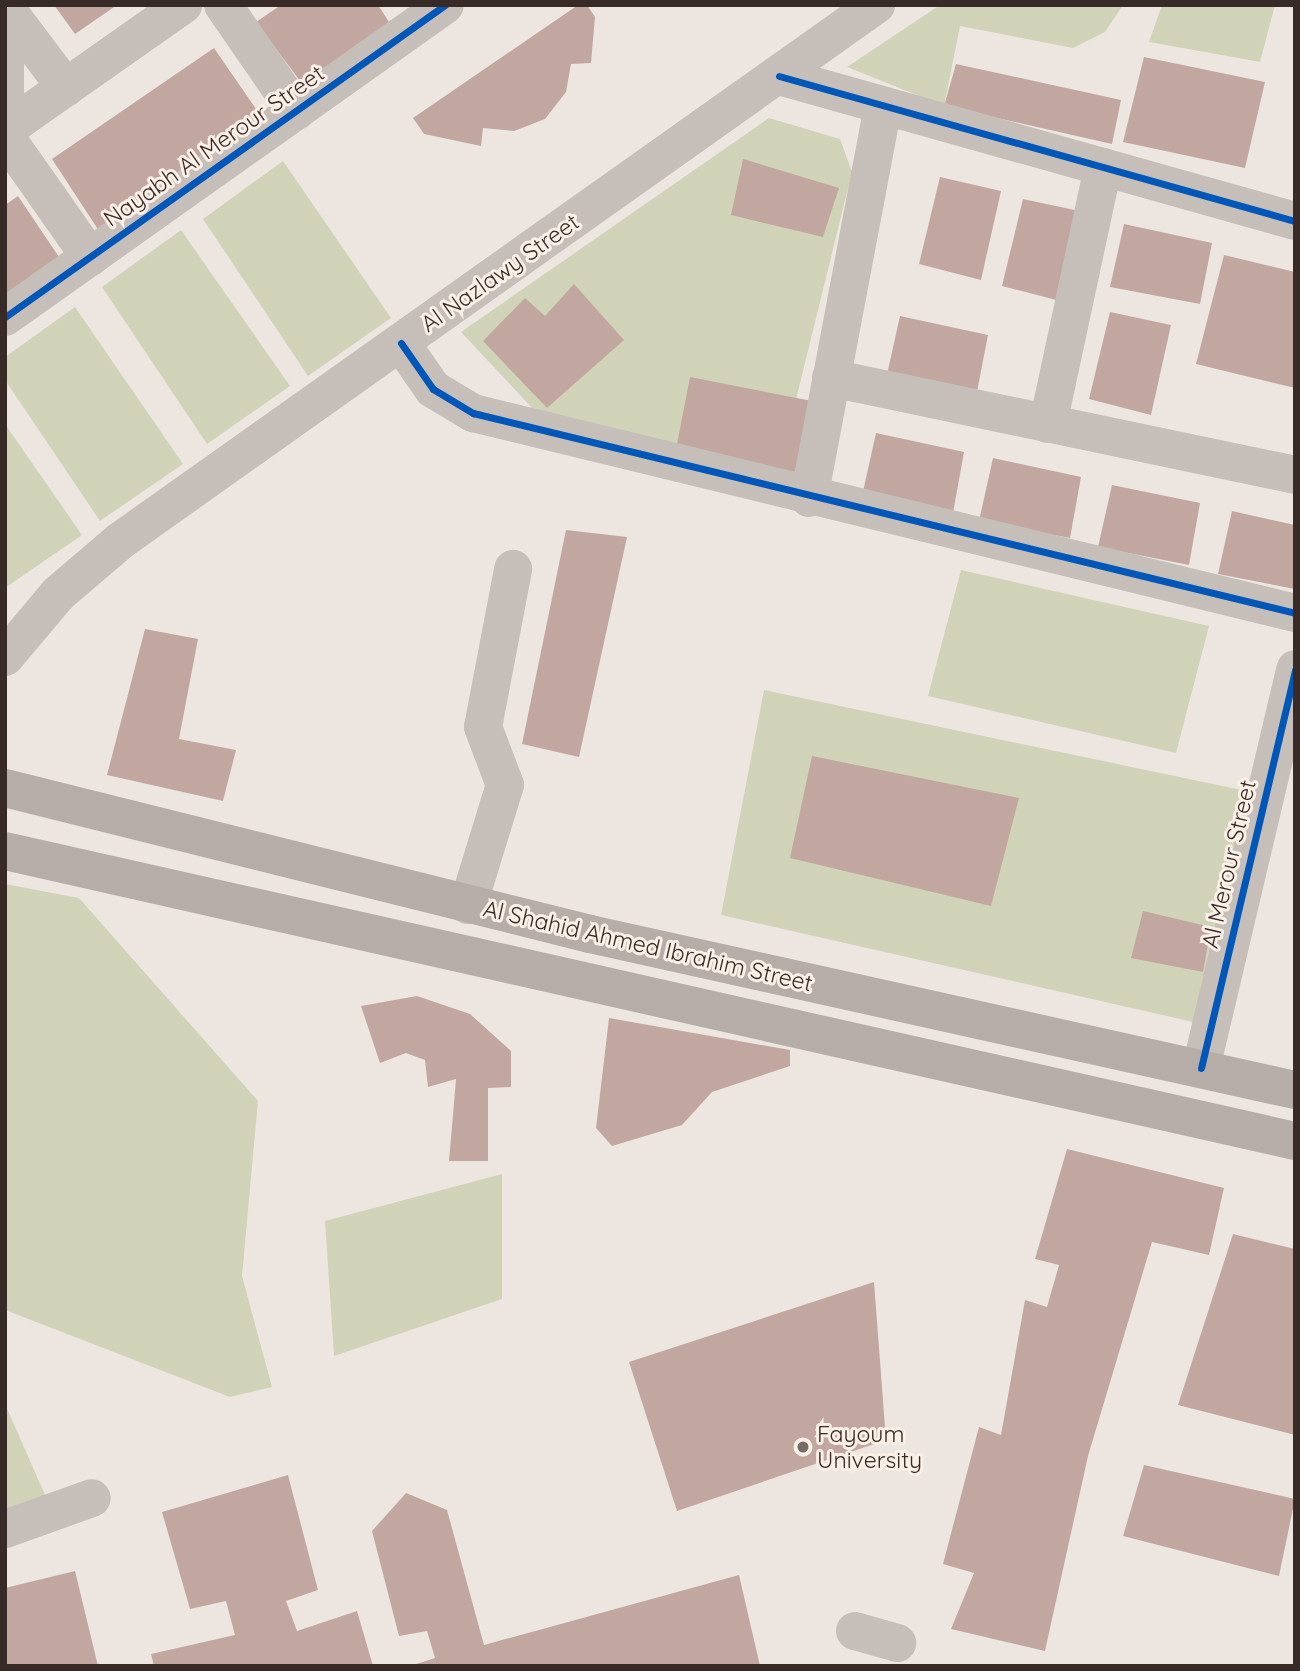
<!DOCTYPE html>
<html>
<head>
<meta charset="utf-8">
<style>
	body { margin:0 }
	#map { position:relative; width:1300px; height:1671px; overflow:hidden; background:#ede6e0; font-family:Quicksand,sans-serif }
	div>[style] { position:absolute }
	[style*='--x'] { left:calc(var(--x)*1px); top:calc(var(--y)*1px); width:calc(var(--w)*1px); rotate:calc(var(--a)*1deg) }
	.green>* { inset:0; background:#d1d3b9 }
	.building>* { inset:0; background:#c2a7a1 }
	.minor>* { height:38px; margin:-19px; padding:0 19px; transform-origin:19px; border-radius:19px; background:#c6beb9 }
	.major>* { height:38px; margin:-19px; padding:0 19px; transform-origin:19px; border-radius:19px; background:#b6aca8 }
	.cycleway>* { height:7px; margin:-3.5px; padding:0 3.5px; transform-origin:3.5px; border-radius:3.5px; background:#0057b8 }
	.dots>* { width:19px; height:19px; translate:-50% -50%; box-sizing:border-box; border:4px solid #fbf0e7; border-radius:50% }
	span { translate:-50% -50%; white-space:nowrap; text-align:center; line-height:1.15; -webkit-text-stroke:6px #fbf0e7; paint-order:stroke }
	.street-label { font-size:23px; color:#382b27 }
	.poi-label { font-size:23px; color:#382b27 }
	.left { translate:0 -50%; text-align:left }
	.frame { position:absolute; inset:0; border:7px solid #382b27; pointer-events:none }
</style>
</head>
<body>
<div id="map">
	<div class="green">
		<i style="clip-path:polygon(940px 5px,1123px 5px,1105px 32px,1073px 48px,960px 26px,944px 106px,847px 67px)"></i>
		<i style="clip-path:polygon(1162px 5px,1275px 5px,1260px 62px,1149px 42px)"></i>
		<i style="clip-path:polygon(769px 118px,840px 139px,852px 172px,775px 485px,549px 426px,461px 332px)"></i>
		<i style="clip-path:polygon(283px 161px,391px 318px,308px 376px,203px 219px)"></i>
		<i style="clip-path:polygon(181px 230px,290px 386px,207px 444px,102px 287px)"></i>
		<i style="clip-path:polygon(75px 307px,183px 464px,100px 521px,5px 380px,5px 357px)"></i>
		<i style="clip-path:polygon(5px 424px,82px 535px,5px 588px)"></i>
		<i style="clip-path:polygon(961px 570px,1209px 626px,1176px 753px,928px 696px)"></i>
		<i style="clip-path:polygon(764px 690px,1256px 793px,1202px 1024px,721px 915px)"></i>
		<i style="clip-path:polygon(5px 884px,79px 898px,258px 1101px,242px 1276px,272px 1387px,230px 1397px,5px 1310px)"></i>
		<i style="clip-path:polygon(502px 1174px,502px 1299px,334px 1356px,325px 1221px)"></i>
		<i style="clip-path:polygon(5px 1404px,46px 1497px,5px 1511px)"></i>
	</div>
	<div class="building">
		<i style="clip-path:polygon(54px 5px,117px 5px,75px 34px)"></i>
		<i style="clip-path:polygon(281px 5px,378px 5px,391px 25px,303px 85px,256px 22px)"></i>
		<i style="clip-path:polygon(578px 5px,587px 5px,595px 17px,591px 63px,571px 64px,566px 92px,545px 119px,514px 131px,483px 128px,481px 146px,424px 134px,413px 118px)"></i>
		<i style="clip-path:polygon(214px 48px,267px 125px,103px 237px,52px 159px)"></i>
		<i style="clip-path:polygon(1144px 57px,1265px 82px,1245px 168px,1123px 142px)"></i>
		<i style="clip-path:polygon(956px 64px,1121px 100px,1112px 144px,944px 106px)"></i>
		<i style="clip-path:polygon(743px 159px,839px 188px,823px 237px,731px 215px)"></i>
		<i style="clip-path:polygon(940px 177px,1001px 191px,981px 280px,919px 264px)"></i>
		<i style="clip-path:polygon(18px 196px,61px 260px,5px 298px,5px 205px)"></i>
		<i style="clip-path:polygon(1023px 199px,1084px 212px,1064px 302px,1002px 286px)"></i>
		<i style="clip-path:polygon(1124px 224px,1212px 243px,1200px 304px,1110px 287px)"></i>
		<i style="clip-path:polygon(1224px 255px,1295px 272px,1295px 388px,1196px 364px)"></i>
		<i style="clip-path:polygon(574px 284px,624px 340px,547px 408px,483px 341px,525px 298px,545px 316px)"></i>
		<i style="clip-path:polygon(1110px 312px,1171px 325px,1151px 415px,1089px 399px)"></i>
		<i style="clip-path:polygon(900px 316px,988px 335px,976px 397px,886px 379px)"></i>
		<i style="clip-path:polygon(690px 377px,812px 401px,795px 475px,677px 444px)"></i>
		<i style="clip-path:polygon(876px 433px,964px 452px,953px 513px,862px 496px)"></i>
		<i style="clip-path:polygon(993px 458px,1081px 477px,1070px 538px,979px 521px)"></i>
		<i style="clip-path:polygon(1112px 485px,1200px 503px,1189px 565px,1098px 547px)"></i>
		<i style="clip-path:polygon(1232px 511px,1295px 525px,1295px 589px,1218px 574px)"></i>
		<i style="clip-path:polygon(566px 530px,627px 537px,579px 757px,522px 744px)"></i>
		<i style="clip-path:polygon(145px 629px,198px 639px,179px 739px,236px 750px,223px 801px,107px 775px)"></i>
		<i style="clip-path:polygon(812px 756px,1019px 798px,991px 906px,790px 858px)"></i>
		<i style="clip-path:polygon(1143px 911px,1211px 927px,1203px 972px,1131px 958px)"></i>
		<i style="clip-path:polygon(417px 996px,470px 1014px,511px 1051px,511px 1087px,488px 1088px,488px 1161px,449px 1161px,456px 1079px,428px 1087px,425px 1060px,406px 1053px,380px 1063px,361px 1006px)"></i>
		<i style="clip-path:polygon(609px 1018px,790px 1050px,790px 1066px,712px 1092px,682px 1125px,612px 1146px,596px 1128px)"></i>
		<i style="clip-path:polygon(1067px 1149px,1224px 1188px,1209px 1255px,1152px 1242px,1088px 1456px,1045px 1651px,951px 1629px,974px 1573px,943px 1564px,979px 1427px,1001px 1435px,1025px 1300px,1047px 1307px,1059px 1265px,1035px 1259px)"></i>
		<i style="clip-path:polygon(1233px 1234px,1295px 1249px,1295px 1435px,1178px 1405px)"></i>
		<i style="clip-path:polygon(874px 1282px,886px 1440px,677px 1511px,629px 1362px)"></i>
		<i style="clip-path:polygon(1144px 1465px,1295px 1499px,1279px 1576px,1123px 1536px)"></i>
		<i style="clip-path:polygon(288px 1475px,318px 1590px,286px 1601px,297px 1631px,357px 1611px,373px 1666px,154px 1666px,151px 1654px,235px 1635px,226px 1601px,190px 1609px,162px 1512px)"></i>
		<i style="clip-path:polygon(406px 1493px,447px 1510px,484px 1645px,739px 1575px,760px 1666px,410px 1666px,435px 1658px,427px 1631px,399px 1636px,372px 1531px)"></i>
		<i style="clip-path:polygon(75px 1571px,98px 1666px,5px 1666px,5px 1588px)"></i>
	</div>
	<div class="minor">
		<i style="--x:223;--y:5;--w:129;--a:55.4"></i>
		<i style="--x:5;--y:7;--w:101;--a:53"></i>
		<i style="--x:5;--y:12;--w:99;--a:90"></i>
		<i style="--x:779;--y:76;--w:536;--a:15.7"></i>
		<i style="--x:5;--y:130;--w:218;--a:-35.1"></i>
		<i style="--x:5;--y:136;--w:148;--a:54.9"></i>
		<i style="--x:5;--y:317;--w:539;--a:-35.34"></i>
		<i style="--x:401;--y:343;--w:56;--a:55.2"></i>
		<i style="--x:433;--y:389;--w:47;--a:31"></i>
		<i style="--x:473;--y:413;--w:846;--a:13.67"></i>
		<i style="--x:831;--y:378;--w:474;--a:11.8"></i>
		<i style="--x:1048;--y:424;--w:263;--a:-77.9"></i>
		<i style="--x:809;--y:498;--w:399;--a:-79.3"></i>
		<i style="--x:5;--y:657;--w:82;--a:-49.9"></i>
		<i style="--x:58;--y:594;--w:82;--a:-40.5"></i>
		<i style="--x:120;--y:541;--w:927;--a:-35.34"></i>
		<i style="--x:468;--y:905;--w:126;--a:-72.9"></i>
		<i style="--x:505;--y:785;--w:62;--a:-110.8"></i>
		<i style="--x:483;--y:727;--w:161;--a:-79.2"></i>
		<i style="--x:1201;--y:1068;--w:410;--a:-76.7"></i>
		<i style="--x:5;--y:1529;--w:92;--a:-19.6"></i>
		<i style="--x:855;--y:1631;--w:44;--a:15.9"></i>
	</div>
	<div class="major">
		<i style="--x:5;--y:788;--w:603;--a:14.01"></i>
		<i style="--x:590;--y:934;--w:722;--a:12.48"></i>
		<i style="--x:5;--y:851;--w:1322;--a:12.67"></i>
	</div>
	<div class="cycleway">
		<i style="--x:779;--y:76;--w:536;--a:15.7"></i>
		<i style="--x:5;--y:317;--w:539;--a:-35.34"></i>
		<i style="--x:401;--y:343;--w:56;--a:55.2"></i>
		<i style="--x:433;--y:389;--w:47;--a:31"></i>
		<i style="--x:473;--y:413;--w:846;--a:13.67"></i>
		<i style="--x:1201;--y:1068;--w:410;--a:-76.7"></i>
	</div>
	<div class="dots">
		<i style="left:803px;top:1447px;background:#776c68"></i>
	</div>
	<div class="street-label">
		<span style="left:214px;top:146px;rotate:-35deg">Nayabh Al Merour Street</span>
		<span style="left:500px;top:273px;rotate:-35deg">Al Nazlawy Street</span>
		<span style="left:1229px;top:864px;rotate:-77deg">Al Merour Street</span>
		<span style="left:648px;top:946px;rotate:13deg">Al Shahid Ahmed Ibrahim Street</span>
	</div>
	<div class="poi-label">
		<span class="left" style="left:817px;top:1447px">Fayoum<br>University</span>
	</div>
	<div class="frame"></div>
</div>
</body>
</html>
